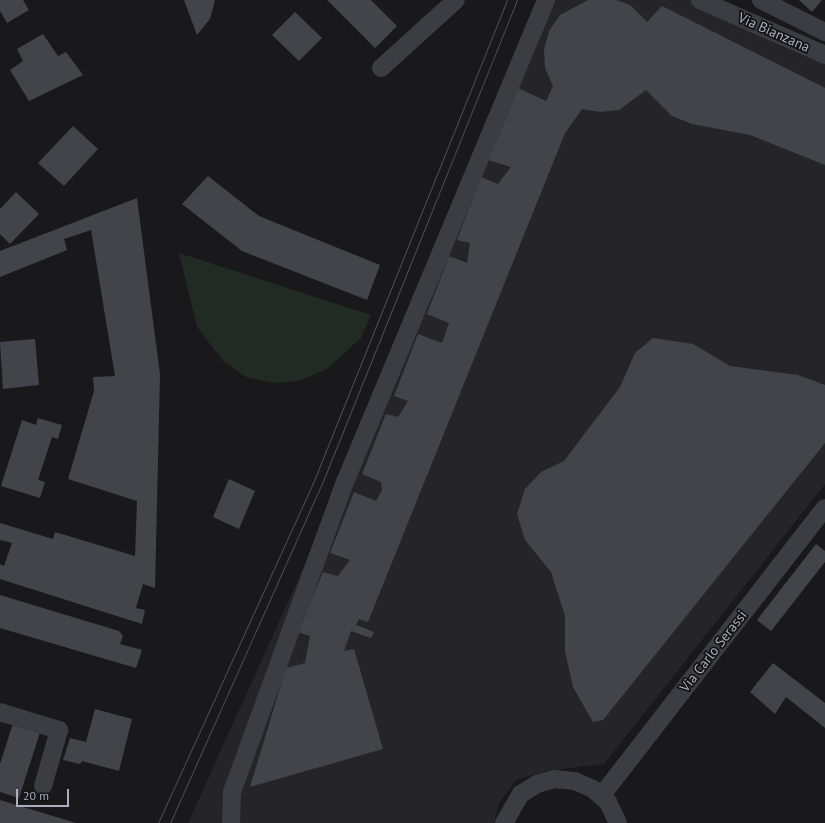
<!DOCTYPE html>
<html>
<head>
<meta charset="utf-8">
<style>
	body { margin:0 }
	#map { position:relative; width:825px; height:823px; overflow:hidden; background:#19191c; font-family:"PT Sans",sans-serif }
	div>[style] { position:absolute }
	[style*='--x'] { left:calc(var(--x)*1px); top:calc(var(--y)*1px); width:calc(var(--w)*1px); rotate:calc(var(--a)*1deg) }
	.built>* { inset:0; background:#252529 }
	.green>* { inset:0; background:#212a23 }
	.building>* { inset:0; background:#434449 }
	.minor>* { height:18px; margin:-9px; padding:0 9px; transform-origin:9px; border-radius:9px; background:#3c3c43 }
	.tram>* { height:1px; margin:-0.5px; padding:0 0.5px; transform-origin:0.5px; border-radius:0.5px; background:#4d4e56 }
	span { translate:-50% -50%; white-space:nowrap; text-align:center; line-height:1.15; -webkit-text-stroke:3.5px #141417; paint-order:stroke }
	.street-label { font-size:14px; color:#abafbc }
	.scale { position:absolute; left:16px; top:789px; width:53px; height:18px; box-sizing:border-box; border:2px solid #abafbc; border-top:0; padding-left:5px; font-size:12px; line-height:14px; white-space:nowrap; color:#abafbc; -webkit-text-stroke:3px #141417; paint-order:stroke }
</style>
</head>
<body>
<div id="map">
	<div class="built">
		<i style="clip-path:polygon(537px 0,706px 0,825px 62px,825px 484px,604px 764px,551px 770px,516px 780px,499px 803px,494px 823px,188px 823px,301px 573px)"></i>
	</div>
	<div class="green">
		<i style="clip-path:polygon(179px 253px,371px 315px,361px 338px,327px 369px,299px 381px,273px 383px,246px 377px,224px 362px,197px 327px)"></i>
	</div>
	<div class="building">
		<i style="clip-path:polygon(0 0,23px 0,29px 10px,7px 23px,0 11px)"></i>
		<i style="clip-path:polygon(215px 0,210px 19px,197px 35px,184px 0)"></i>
		<i style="clip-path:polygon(327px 0,371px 0,397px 26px,375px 48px)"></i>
		<i style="clip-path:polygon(588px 0,616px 0,630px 5px,647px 22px,662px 6px,825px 88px,825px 165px,750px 135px,692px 124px,672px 116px,646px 90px,619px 110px,600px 112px,582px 109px,565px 133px,368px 622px,359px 619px,356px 625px,374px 632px,371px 638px,351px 631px,344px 651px,354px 649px,383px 749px,250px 787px,286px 668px,305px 663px,310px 636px,298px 632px,323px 572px,338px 576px,350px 560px,330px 553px,354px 492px,376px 501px,382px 490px,381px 482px,362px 474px,386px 414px,398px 417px,408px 401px,394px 396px,418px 334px,442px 343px,449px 323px,427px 314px,449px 256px,467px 263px,470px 243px,457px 240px,481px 177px,498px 184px,511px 167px,488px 160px,518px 88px,546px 101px,553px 86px,545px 68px,544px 49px,549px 31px,560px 15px)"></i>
		<i style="clip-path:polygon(799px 0,822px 0,812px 12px)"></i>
		<i style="clip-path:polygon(295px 12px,322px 38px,299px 61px,272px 35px)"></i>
		<i style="clip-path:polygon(43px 34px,58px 56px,66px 52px,83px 75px,29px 101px,10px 70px,23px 61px,17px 49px)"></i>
		<i style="clip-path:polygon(73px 126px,98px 149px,64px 186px,38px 163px)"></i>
		<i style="clip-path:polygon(208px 176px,259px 216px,380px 265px,367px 300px,242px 251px,182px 204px)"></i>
		<i style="clip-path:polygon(16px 192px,39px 214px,10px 244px,0 234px,0 209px)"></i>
		<i style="clip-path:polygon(137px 198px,160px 374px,155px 588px,143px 584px,136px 608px,145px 610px,142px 624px,0 579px,0 564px,4px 566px,12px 543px,0 540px,0 523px,53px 539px,55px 532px,135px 556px,137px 501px,68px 479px,94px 391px,93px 377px,115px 376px,91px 230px,64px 239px,67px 250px,0 277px,0 251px)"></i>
		<i style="clip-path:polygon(653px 338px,693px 344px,730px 366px,798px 375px,825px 385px,825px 443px,603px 720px,593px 722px,573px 687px,565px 651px,565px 616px,551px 572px,525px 540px,517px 514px,525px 489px,541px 472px,564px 461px,620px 387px,635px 353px)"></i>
		<i style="clip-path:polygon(35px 339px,39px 385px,3px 389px,0 342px)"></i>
		<i style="clip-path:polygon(38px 418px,62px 425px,58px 439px,52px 437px,38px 480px,45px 482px,40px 498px,1px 486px,22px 420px,36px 425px)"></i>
		<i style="clip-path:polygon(229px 479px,255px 491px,239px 529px,213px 517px)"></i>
		<i style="clip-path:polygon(816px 544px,825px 551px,825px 562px,771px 631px,757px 620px)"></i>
		<i style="clip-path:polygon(0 595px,119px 631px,123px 636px,120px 644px,142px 650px,136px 668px,0 628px)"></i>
		<i style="clip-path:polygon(773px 663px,825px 703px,825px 728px,786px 697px,775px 714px,750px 692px)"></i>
		<i style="clip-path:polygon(95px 709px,132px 719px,119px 771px,82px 761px,80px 764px,63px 760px,70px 738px,86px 742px)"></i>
		<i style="clip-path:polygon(15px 717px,42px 726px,19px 798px,0 792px,0 764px)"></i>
		<i style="clip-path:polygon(0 800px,76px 823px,0 823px)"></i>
	</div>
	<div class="minor">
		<i style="--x:700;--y:0;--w:137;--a:23.7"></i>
		<i style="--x:761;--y:0;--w:72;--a:26.6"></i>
		<i style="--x:381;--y:68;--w:101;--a:-42.2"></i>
		<i style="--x:0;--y:712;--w:62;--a:17"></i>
		<i style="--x:59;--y:730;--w:58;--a:105.9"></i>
		<i style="--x:602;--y:795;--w:363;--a:-52.2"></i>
		<i style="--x:231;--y:823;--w:31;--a:-88"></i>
		<i style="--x:232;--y:792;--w:330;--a:-70"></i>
		<i style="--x:345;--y:482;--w:522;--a:-67.36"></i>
		<i style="--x:504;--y:823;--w:34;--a:-60"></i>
		<i style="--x:521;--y:794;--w:19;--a:-32"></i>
		<i style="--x:537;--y:784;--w:19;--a:-16"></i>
		<i style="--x:555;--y:779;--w:20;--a:6"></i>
		<i style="--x:575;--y:781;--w:20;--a:24"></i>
		<i style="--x:593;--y:789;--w:20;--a:41"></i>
		<i style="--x:608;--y:802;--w:23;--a:65"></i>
	</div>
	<div class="tram">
		<i style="--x:158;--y:823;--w:374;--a:-65.5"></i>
		<i style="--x:313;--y:483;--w:521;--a:-68.12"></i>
		<i style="--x:170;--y:823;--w:369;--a:-65.9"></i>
		<i style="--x:321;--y:486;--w:524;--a:-68.04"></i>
	</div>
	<div class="street-label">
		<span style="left:774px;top:32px;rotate:24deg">Via Bianzana</span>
		<span style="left:713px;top:651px;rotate:-52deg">Via Carlo Serassi</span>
	</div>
	<div class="scale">20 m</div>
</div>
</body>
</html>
